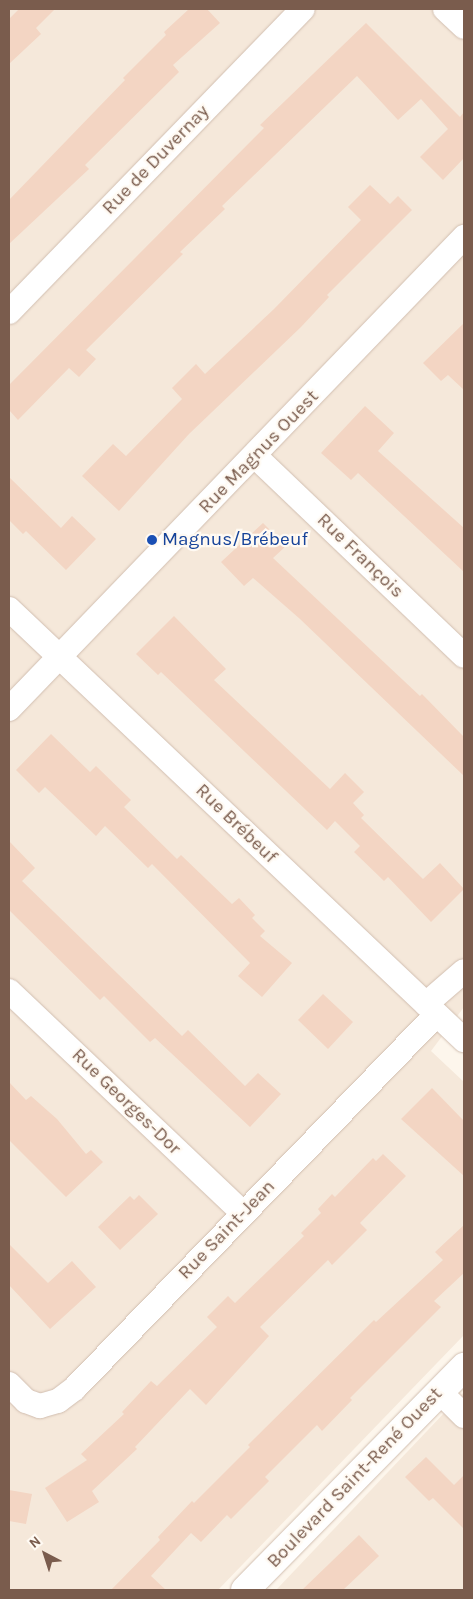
<!DOCTYPE html>
<html>
<head>
<meta charset="utf-8">
<style>
	body { margin:0 }
	#map { position:relative; width:473px; height:1599px; overflow:hidden; background:#fdf6ec; font-family:Karla,sans-serif }
	div>[style] { position:absolute }
	[style*='--x'] { left:calc(var(--x)*1px); top:calc(var(--y)*1px); width:calc(var(--w)*1px); rotate:calc(var(--a)*1deg) }
	.residential>* { inset:0; background:#f5e8da }
	.building>* { inset:0; background:#f3d5c3 }
	.roads { filter:drop-shadow(0 0 1px #d1beb0) drop-shadow(0 0 1px #d1beb0) }
	.street>* { height:24px; margin:-12px; padding:0 12px; transform-origin:12px; border-radius:12px; background:#fff }
	.secondary>* { height:28px; margin:-14px; padding:0 14px; transform-origin:14px; border-radius:14px; background:#fff }
	.dots>* { width:14px; height:14px; translate:-50% -50%; box-sizing:border-box; border:2px solid #fffaf3; border-radius:50% }
	span { translate:-50% -50%; white-space:nowrap; text-align:center; line-height:1.15; -webkit-text-stroke:4.5px #fffaf3; paint-order:stroke }
	.street-label { font-size:19px; color:#7a5c4d }
	.transit-label { font-size:19px; color:#164399 }
	.left { translate:0 -50%; text-align:left }
	.frame { position:absolute; inset:0; border:10px solid #7a5c4d; pointer-events:none }
	.north { position:absolute; left:20px; top:1529px; width:50px; height:50px; -webkit-text-stroke:4px #fffaf3; paint-order:stroke; rotate:320deg; font-size:14px; font-weight:700; line-height:20px; text-align:center; color:#7a5c4d }
	.north::after { content:''; display:block; margin:auto; width:18px; height:22px; background:#7a5c4d; clip-path:polygon(50% 0,100% 100%,50% 72%,0 100%) }
</style>
</head>
<body>
<div id="map">
	<div class="residential">
		<i style="clip-path:polygon(9px 9px,464px 9px,464px 1007px,431px 1051px,464px 1082px,464px 1335px,218px 1590px,9px 1590px)"></i>
		<i style="clip-path:polygon(464px 1392px,464px 1590px,279px 1590px,277px 1589px)"></i>
	</div>
	<div class="building">
		<i style="clip-path:polygon(19px 9px,55px 9px,36px 28px,41px 34px,9px 64px,9px 19px)"></i>
		<i style="clip-path:polygon(189px 9px,207px 9px,220px 23px,173px 65px,179px 72px,85px 165px,89px 169px,9px 244px,9px 200px,125px 80px,123px 78px,166px 35px,164px 32px)"></i>
		<i style="clip-path:polygon(366px 23px,460px 117px,464px 112px,464px 158px,443px 180px,420px 157px,448px 129px,421px 99px,398px 120px,357px 76px,222px 206px,225px 209px,180px 252px,183px 254px,91px 345px,86px 350px,96px 359px,79px 377px,69px 368px,18px 420px,9px 410px,9px 385px,264px 128px,260px 125px)"></i>
		<i style="clip-path:polygon(370px 185px,390px 204px,398px 196px,412px 210px,327px 295px,329px 297px,301px 327px,189px 434px,119px 511px,82px 476px,113px 444px,126px 456px,182px 399px,172px 388px,196px 364px,205px 374px,274px 309px,361px 220px,348px 207px)"></i>
		<i style="clip-path:polygon(464px 323px,464px 390px,448px 375px,441px 381px,423px 363px)"></i>
		<i style="clip-path:polygon(365px 406px,394px 433px,378px 451px,464px 528px,464px 572px,358px 473px,351px 480px,321px 453px)"></i>
		<i style="clip-path:polygon(9px 477px,61px 528px,72px 516px,96px 539px,66px 570px,26px 531px,23px 534px,9px 520px)"></i>
		<i style="clip-path:polygon(263px 523px,286px 546px,273px 558px,420px 696px,422px 694px,464px 737px,464px 776px,300px 619px,253px 578px,244px 586px,221px 562px)"></i>
		<i style="clip-path:polygon(174px 616px,226px 669px,214px 680px,330px 789px,345px 773px,364px 792px,353px 803px,364px 815px,361px 818px,423px 879px,440px 863px,464px 889px,431px 922px,388px 877px,384px 881px,354px 852px,360px 846px,335px 821px,327px 830px,161px 672px,158px 675px,136px 654px)"></i>
		<i style="clip-path:polygon(51px 734px,90px 772px,96px 766px,131px 800px,124px 807px,177px 859px,181px 855px,232px 904px,239px 898px,255px 915px,252px 918px,265px 931px,260px 936px,292px 963px,262px 997px,238px 976px,250px 963px,152px 864px,148px 868px,105px 826px,96px 836px,45px 787px,39px 793px,16px 770px)"></i>
		<i style="clip-path:polygon(9px 841px,35px 868px,22px 881px,182px 1036px,188px 1030px,245px 1086px,258px 1073px,281px 1094px,250px 1127px,155px 1038px,150px 1042px,104px 996px,100px 1000px,9px 910px)"></i>
		<i style="clip-path:polygon(323px 994px,353px 1022px,328px 1049px,298px 1020px)"></i>
		<i style="clip-path:polygon(9px 1082px,26px 1100px,31px 1096px,57px 1119px,86px 1154px,91px 1150px,103px 1162px,66px 1197px,9px 1140px)"></i>
		<i style="clip-path:polygon(432px 1088px,464px 1121px,464px 1176px,401px 1119px)"></i>
		<i style="clip-path:polygon(383px 1154px,406px 1176px,360px 1223px,367px 1230px,332px 1265px,328px 1260px,260px 1327px,269px 1336px,206px 1405px,190px 1389px,135px 1447px,137px 1449px,92px 1491px,99px 1502px,67px 1522px,45px 1488px,87px 1460px,81px 1454px,124px 1414px,122px 1412px,151px 1381px,157px 1386px,217px 1327px,207px 1317px,228px 1296px,235px 1303px,304px 1236px,301px 1233px,321px 1213px,318px 1209px,332px 1194px,335px 1197px,373px 1158px,376px 1161px)"></i>
		<i style="clip-path:polygon(139px 1195px,158px 1214px,120px 1250px,98px 1227px,130px 1196px,134px 1200px)"></i>
		<i style="clip-path:polygon(464px 1225px,464px 1273px,434px 1301px,441px 1307px,350px 1398px,352px 1400px,322px 1431px,317px 1425px,265px 1477px,269px 1481px,231px 1519px,227px 1515px,201px 1542px,191px 1533px,151px 1576px,166px 1590px,111px 1590px,160px 1540px,158px 1537px,192px 1501px,194px 1503px,250px 1447px,248px 1445px,374px 1320px,376px 1322px,443px 1260px,435px 1252px)"></i>
		<i style="clip-path:polygon(9px 1244px,48px 1283px,72px 1261px,96px 1287px,50px 1329px,9px 1285px)"></i>
		<i style="clip-path:polygon(426px 1457px,454px 1485px,464px 1475px,464px 1529px,433px 1498px,429px 1501px,405px 1477px)"></i>
		<i style="clip-path:polygon(9px 1490px,32px 1494px,26px 1524px,9px 1521px)"></i>
		<i style="clip-path:polygon(359px 1535px,379px 1556px,343px 1590px,302px 1590px)"></i>
	</div>
	<div class="roads">
		<div class="street">
			<i style="--x:445;--y:9;--w:26;--a:43"></i>
			<i style="--x:9;--y:312;--w:422;--a:-45.9"></i>
			<i style="--x:255;--y:456;--w:289;--a:43.7"></i>
			<i style="--x:9;--y:609;--w:627;--a:43.45"></i>
			<i style="--x:9;--y:709;--w:656;--a:-46.05"></i>
			<i style="--x:9;--y:991;--w:323;--a:43.5"></i>
			<i style="--x:426;--y:1004;--w:50;--a:-41"></i>
			<i style="--x:9;--y:1384;--w:24;--a:45"></i>
			<i style="--x:26;--y:1401;--w:15;--a:20"></i>
			<i style="--x:40;--y:1406;--w:19;--a:-16"></i>
			<i style="--x:58;--y:1401;--w:21;--a:-37"></i>
			<i style="--x:75;--y:1388;--w:519;--a:-45.94"></i>
			<i style="--x:440;--y:1392;--w:34;--a:45"></i>
		</div>
		<div class="secondary">
			<i style="--x:245;--y:1590;--w:313;--a:-45.5"></i>
		</div>
	</div>
	<div class="dots">
		<i style="left:152px;top:540px;background:#1a4fb4"></i>
	</div>
	<div class="street-label">
		<span style="left:156px;top:160px;rotate:-46deg">Rue de Duvernay</span>
		<span style="left:259px;top:452px;rotate:-46deg">Rue Magnus Ouest</span>
		<span style="left:360px;top:556px;rotate:44deg">Rue François</span>
		<span style="left:236px;top:824px;rotate:44deg">Rue Brébeuf</span>
		<span style="left:126px;top:1102px;rotate:44deg">Rue Georges-Dor</span>
		<span style="left:227px;top:1230px;rotate:-46deg">Rue Saint-Jean</span>
		<span style="left:355px;top:1478px;rotate:-46deg">Boulevard Saint-René Ouest</span>
	</div>
	<div class="transit-label">
		<span class="left" style="left:162px;top:540px">Magnus/Brébeuf</span>
	</div>
	<div class="frame"></div>
	<div class="north">N</div>
</div>
</body>
</html>
